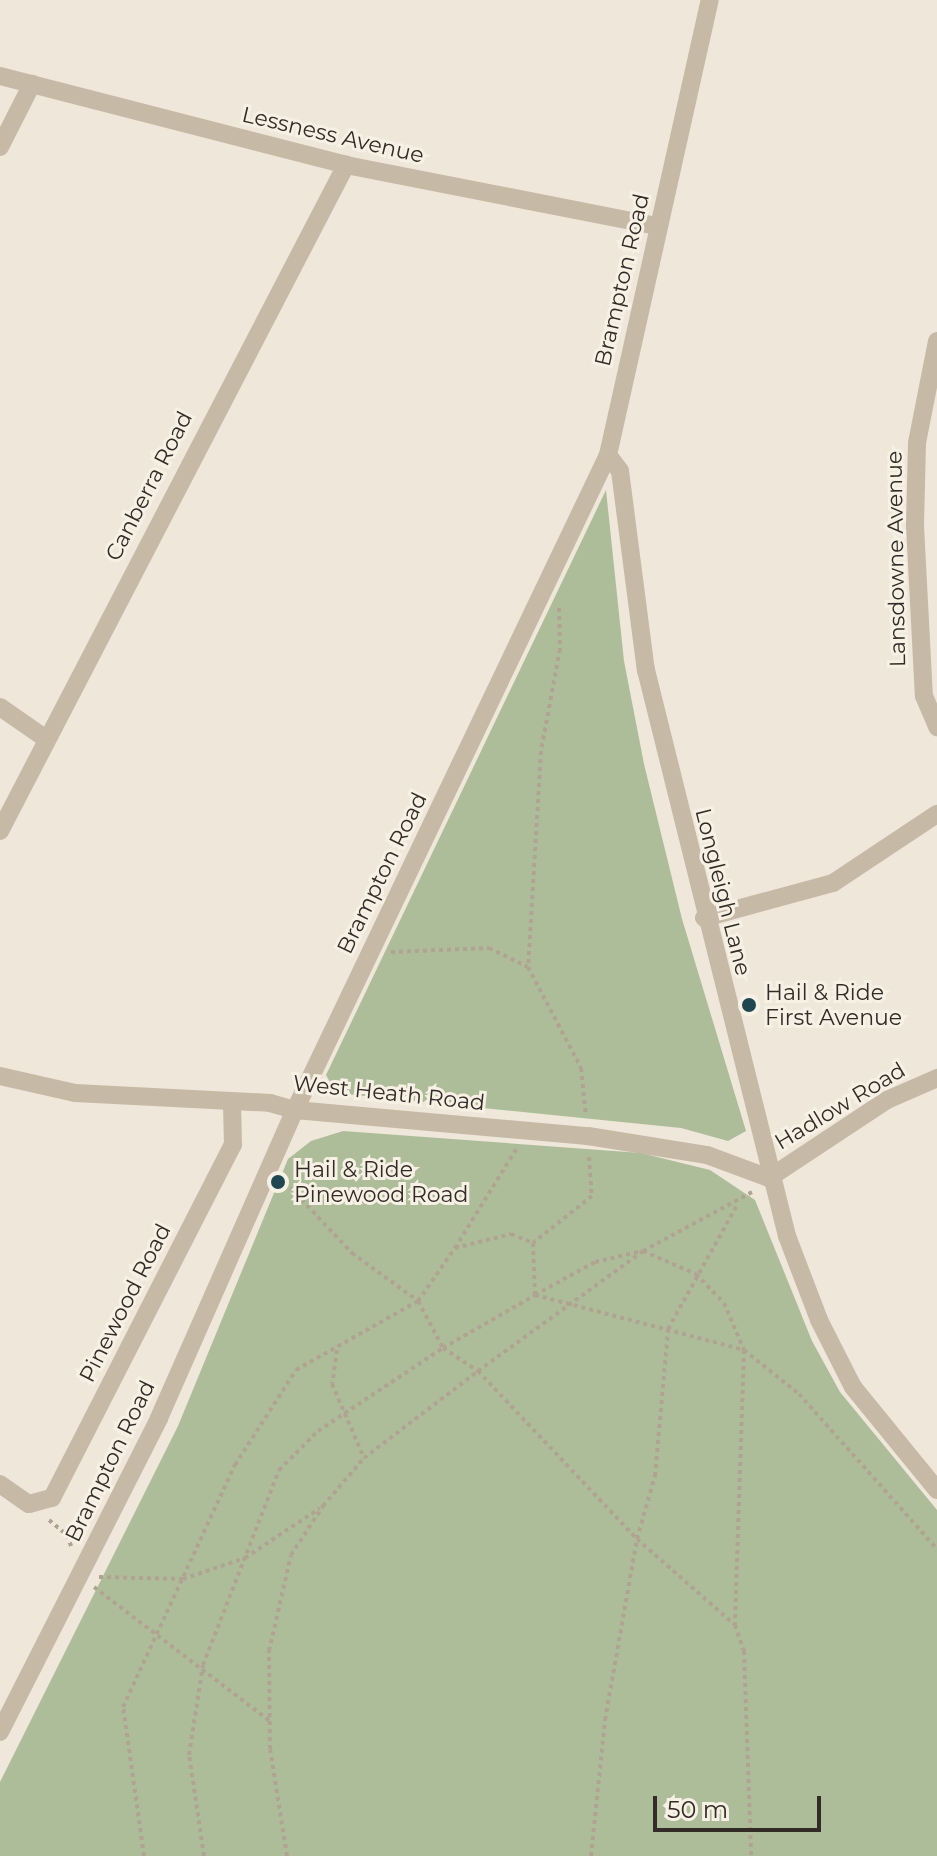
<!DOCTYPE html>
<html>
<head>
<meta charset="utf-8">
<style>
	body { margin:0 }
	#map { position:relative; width:937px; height:1856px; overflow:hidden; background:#efe7d9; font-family:Montserrat,sans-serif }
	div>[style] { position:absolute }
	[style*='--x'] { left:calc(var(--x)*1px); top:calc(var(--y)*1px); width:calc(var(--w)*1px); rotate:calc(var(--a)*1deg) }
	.green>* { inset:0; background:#adbd9a }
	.path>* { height:4px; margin-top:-2px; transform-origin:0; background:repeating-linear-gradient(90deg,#b1a391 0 4px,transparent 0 8px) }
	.minor>* { height:18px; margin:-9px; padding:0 9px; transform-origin:9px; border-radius:9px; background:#c6b9a6 }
	.dots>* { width:22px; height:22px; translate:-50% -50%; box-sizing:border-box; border:4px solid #f7f1e5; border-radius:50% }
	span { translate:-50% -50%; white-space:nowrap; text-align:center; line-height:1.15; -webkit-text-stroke:6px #f7f1e5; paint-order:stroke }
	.street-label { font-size:22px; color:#332c26 }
	.poi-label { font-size:22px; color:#332c26 }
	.left { translate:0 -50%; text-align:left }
	.scale { position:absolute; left:653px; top:1796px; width:168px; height:36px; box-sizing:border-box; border:4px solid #332c26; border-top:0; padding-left:10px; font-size:24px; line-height:28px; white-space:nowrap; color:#332c26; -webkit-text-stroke:6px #f7f1e5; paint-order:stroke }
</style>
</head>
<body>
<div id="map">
	<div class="green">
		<i style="clip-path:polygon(606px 490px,624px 661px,644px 764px,682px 919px,746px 1131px,728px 1141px,681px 1128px,336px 1093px,326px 1075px)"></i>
		<i style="clip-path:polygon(343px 1131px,641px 1153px,710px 1170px,755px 1200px,812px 1341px,840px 1392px,937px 1510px,937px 1856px,0 1856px,0 1782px,178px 1426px,288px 1159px,311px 1141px)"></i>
	</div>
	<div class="path">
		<i style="--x:559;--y:608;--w:41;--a:88.6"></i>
		<i style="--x:560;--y:649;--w:104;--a:100.6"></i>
		<i style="--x:541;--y:751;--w:216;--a:93.4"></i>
		<i style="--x:528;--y:967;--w:114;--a:62.3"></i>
		<i style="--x:581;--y:1068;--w:48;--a:84.1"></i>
		<i style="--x:391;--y:952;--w:98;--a:-2.3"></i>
		<i style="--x:489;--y:948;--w:43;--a:26"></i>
		<i style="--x:589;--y:1157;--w:39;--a:86"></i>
		<i style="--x:592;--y:1196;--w:75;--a:141.5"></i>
		<i style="--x:533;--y:1243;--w:52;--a:87.8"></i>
		<i style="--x:535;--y:1295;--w:68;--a:-28.8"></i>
		<i style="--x:595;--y:1262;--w:49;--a:-12.9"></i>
		<i style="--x:643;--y:1251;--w:58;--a:23.5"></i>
		<i style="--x:696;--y:1274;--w:40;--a:46"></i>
		<i style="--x:724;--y:1303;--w:51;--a:66.9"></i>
		<i style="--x:744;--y:1350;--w:275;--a:91.9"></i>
		<i style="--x:735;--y:1625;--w:28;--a:71"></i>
		<i style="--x:744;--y:1651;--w:205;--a:88"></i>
		<i style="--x:285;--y:1182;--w:98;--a:46.7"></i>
		<i style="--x:352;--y:1253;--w:82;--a:36"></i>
		<i style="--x:418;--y:1301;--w:53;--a:62"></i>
		<i style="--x:443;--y:1348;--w:42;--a:33.3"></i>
		<i style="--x:478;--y:1371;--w:231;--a:46.6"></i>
		<i style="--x:637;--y:1539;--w:130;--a:41.3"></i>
		<i style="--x:455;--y:1248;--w:118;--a:-58.2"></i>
		<i style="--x:337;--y:1350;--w:34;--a:98"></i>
		<i style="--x:332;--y:1384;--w:81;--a:66.6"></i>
		<i style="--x:49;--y:1520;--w:23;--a:40"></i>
		<i style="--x:67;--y:1535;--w:12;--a:70"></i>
		<i style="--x:99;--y:1577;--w:84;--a:1.4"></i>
		<i style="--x:183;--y:1579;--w:65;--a:-18.7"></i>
		<i style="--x:245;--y:1558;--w:90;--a:-33.7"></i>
		<i style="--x:94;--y:1587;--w:221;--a:37.3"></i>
		<i style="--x:144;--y:1856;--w:150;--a:-98"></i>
		<i style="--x:123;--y:1707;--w:267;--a:-65.2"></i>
		<i style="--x:235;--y:1465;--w:113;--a:-57.3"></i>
		<i style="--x:296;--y:1370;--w:140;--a:-29.5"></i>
		<i style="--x:418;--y:1301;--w:65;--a:-55.1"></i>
		<i style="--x:455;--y:1248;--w:58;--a:-14"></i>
		<i style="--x:511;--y:1234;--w:24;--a:22"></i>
		<i style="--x:204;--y:1856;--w:102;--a:-98.4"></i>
		<i style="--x:189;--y:1755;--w:91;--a:-81.2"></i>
		<i style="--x:203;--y:1665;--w:209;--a:-68.7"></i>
		<i style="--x:279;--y:1470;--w:55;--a:-45"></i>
		<i style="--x:318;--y:1431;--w:150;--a:-33.6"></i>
		<i style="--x:443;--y:1348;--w:106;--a:-29.9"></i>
		<i style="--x:535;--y:1295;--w:216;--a:14.7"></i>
		<i style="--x:744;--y:1350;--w:70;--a:38.7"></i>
		<i style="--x:799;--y:1394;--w:208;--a:48.3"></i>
		<i style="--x:287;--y:1856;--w:108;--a:-99"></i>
		<i style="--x:270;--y:1749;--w:98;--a:-90.6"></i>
		<i style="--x:269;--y:1651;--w:98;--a:-77.1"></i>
		<i style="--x:291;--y:1555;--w:59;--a:-56.9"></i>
		<i style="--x:323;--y:1506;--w:63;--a:-49.5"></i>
		<i style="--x:364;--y:1458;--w:143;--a:-37.3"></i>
		<i style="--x:478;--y:1371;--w:204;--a:-36"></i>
		<i style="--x:643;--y:1251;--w:124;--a:-28.4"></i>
		<i style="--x:591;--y:1856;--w:137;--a:-84.1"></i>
		<i style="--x:605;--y:1720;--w:184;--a:-80"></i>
		<i style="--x:637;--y:1539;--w:66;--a:-74.1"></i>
		<i style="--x:655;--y:1476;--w:148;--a:-84.9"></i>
		<i style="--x:668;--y:1329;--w:140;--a:-60.9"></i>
	</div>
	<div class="minor">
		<i style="--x:0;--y:76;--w:357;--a:14.4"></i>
		<i style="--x:346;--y:165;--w:318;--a:11.1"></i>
		<i style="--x:0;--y:147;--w:71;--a:-63.1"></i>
		<i style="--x:937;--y:341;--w:104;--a:101.1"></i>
		<i style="--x:917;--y:443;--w:83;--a:91.4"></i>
		<i style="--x:915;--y:526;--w:170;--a:87"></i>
		<i style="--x:924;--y:696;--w:34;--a:67"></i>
		<i style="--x:608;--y:455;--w:20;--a:53"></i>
		<i style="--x:620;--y:471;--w:201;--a:82.6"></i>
		<i style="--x:646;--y:670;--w:583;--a:76.01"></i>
		<i style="--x:787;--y:1236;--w:90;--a:69.1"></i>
		<i style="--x:819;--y:1320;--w:75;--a:63.1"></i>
		<i style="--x:853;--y:1387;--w:133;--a:50.8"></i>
		<i style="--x:0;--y:707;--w:56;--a:34.8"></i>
		<i style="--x:0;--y:831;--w:751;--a:-62.55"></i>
		<i style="--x:704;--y:918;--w:134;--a:-15.2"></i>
		<i style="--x:833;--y:883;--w:125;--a:-33.6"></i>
		<i style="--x:0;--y:1076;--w:77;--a:12.8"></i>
		<i style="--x:75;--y:1093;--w:195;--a:2.9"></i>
		<i style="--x:270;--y:1103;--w:26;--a:16"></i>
		<i style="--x:295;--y:1110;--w:294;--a:5.1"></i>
		<i style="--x:588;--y:1136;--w:121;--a:9.1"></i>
		<i style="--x:707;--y:1155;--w:66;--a:20.4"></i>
		<i style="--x:769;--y:1178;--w:141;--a:-33.5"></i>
		<i style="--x:887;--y:1100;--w:55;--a:-23.7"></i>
		<i style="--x:0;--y:1484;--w:35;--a:35"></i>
		<i style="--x:29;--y:1504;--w:24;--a:-15"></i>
		<i style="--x:52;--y:1498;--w:397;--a:-62.9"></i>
		<i style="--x:233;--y:1145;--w:42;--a:-91.4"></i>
		<i style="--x:0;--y:1732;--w:352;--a:-63.1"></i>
		<i style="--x:159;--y:1418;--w:337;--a:-66.2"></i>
		<i style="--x:295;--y:1110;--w:726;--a:-64.46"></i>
		<i style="--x:608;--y:455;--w:466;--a:-77.4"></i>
	</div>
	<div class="dots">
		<i style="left:749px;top:1005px;background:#1f4751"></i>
		<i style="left:278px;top:1182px;background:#1f4751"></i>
	</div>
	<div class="street-label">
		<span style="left:333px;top:135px;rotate:13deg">Lessness Avenue</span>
		<span style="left:622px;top:280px;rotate:-77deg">Brampton Road</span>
		<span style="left:149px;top:486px;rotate:-63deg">Canberra Road</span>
		<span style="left:896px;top:559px;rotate:-91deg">Lansdowne Avenue</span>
		<span style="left:382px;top:873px;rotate:-64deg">Brampton Road</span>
		<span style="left:723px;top:892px;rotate:76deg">Longleigh Lane</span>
		<span style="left:389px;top:1093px;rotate:6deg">West Heath Road</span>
		<span style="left:840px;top:1106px;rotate:-31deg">Hadlow Road</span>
		<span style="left:125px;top:1303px;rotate:-63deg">Pinewood Road</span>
		<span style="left:110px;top:1461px;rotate:-64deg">Brampton Road</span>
	</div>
	<div class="poi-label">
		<span class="left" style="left:765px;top:1005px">Hail &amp; Ride<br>First Avenue</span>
		<span class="left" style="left:294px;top:1182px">Hail &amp; Ride<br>Pinewood Road</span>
	</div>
	<div class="scale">50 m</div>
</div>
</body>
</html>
